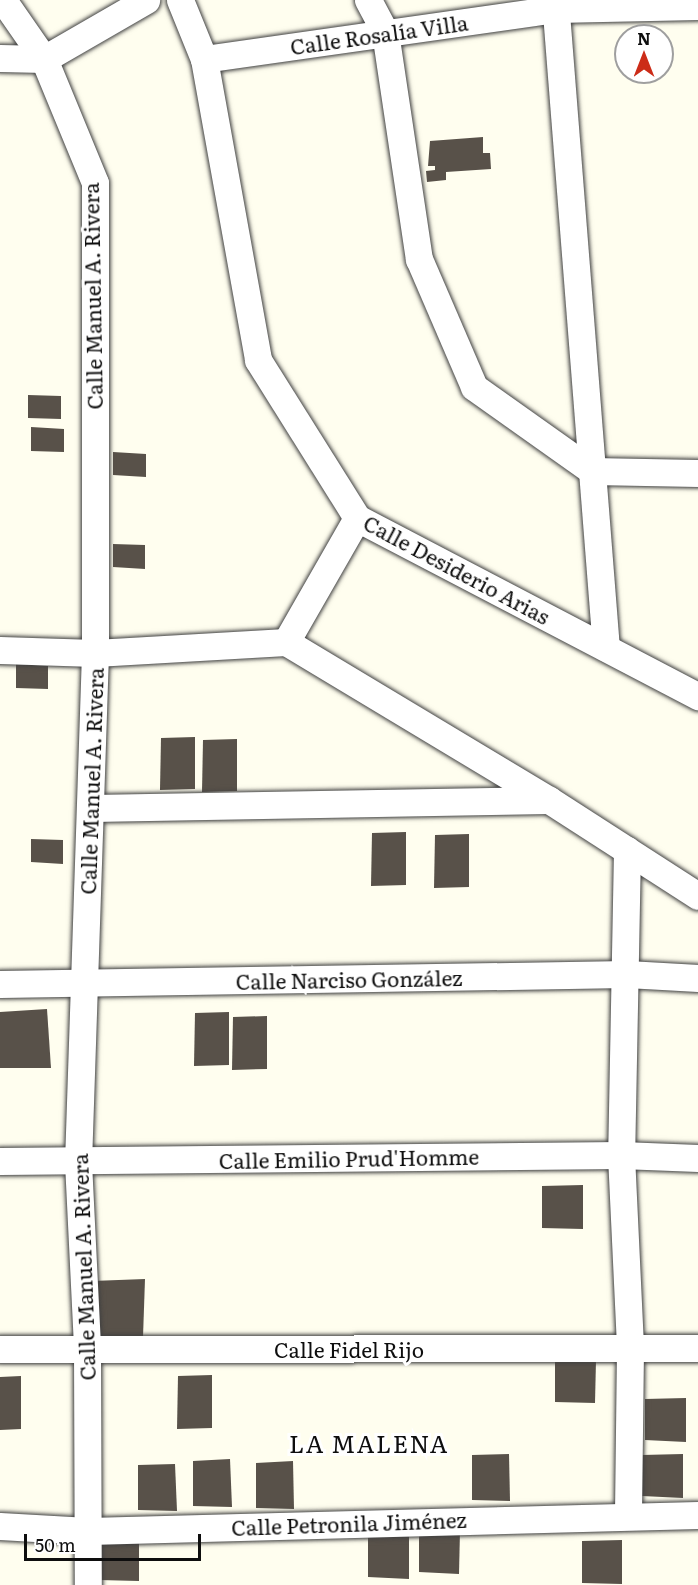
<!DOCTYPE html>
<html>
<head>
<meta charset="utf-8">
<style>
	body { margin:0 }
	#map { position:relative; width:698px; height:1585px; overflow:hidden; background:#fffeef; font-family:Literata,serif }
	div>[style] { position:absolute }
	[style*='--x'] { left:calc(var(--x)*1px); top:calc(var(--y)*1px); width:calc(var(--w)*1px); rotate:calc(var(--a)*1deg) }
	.building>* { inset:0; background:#585149 }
	.roads { filter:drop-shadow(0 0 2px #414141) drop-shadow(0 0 2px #414141) }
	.minor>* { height:27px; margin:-13.5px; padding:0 13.5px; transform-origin:13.5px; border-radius:13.5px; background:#fff }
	span { translate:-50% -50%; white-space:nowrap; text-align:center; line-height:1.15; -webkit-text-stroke:6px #fff; paint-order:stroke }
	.street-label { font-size:21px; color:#0e0e0e }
	.quarter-label { font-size:24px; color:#0e0e0e; letter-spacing:1.5px }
	.north { position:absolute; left:614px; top:24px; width:60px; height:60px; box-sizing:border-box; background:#fff; border:2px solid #9f9f9f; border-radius:50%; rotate:0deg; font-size:16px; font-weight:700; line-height:24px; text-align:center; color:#0e0e0e }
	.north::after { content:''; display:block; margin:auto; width:21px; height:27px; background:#cc2c18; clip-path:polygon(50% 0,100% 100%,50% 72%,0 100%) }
	.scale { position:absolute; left:24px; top:1534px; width:177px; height:27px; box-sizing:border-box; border:3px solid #0e0e0e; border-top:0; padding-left:8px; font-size:18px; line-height:21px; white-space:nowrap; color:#0e0e0e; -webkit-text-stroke:4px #fff; paint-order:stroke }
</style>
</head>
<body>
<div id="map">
	<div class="building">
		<i style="clip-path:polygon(483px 137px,483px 153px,490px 153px,491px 169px,446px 172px,446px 180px,427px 182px,426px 171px,435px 170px,435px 166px,428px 166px,430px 141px)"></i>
		<i style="clip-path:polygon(28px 395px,61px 396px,61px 419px,28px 418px)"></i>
		<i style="clip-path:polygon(31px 427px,64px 429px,64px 452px,31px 451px)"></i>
		<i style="clip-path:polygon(113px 452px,146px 454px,146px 477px,113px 475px)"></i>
		<i style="clip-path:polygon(113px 544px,145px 545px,145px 569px,113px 567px)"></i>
		<i style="clip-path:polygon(16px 664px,48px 666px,48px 689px,16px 688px)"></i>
		<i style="clip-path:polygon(195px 737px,195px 789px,160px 790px,161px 738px)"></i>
		<i style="clip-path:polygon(237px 739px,237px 791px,202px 792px,203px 740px)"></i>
		<i style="clip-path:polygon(406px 832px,406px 885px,371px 886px,372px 833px)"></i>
		<i style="clip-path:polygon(469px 834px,469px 887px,434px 888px,435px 835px)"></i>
		<i style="clip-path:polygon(31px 839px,63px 840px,63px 864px,31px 862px)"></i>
		<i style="clip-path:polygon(47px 1009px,51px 1068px,0 1068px,0 1012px)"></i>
		<i style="clip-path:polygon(229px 1012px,229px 1065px,194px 1066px,195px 1013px)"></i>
		<i style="clip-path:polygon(267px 1016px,267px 1069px,232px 1070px,233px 1017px)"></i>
		<i style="clip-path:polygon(583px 1185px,583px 1229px,542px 1228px,542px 1186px)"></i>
		<i style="clip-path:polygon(145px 1279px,143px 1337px,93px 1336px,92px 1281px)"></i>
		<i style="clip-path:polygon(555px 1360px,596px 1360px,595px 1403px,555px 1402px)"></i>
		<i style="clip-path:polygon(212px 1375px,212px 1428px,177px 1429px,178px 1376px)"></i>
		<i style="clip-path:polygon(21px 1376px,21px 1429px,0 1430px,0 1377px)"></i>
		<i style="clip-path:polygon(686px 1398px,686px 1442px,645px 1440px,645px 1399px)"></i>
		<i style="clip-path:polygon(509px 1454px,510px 1501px,472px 1500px,472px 1455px)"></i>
		<i style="clip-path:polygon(683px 1454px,683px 1498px,642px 1496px,642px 1455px)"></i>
		<i style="clip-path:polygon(230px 1459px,232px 1507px,193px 1506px,193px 1461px)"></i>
		<i style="clip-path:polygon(293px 1461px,294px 1509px,256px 1508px,256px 1463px)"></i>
		<i style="clip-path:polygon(175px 1464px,177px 1511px,138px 1510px,138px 1465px)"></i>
		<i style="clip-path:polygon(460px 1530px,459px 1574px,419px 1572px,419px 1531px)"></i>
		<i style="clip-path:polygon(409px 1535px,409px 1579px,368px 1577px,368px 1536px)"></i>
		<i style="clip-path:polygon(99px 1538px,139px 1538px,139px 1581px,99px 1580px)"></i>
		<i style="clip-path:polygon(622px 1540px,622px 1584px,582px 1583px,582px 1541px)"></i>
	</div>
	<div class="roads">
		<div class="minor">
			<i style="--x:3;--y:0;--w:72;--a:55.2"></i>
			<i style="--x:44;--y:59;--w:134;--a:67.6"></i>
			<i style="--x:95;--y:183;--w:470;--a:90"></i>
			<i style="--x:95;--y:653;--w:509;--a:91.91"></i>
			<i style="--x:78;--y:1162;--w:187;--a:87.2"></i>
			<i style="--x:87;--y:1349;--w:236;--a:89.8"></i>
			<i style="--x:180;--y:0;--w:64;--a:67.9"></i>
			<i style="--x:204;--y:59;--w:306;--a:79.8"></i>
			<i style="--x:258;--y:360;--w:186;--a:57.9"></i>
			<i style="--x:357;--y:518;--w:385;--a:27.6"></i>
			<i style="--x:368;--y:0;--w:36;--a:62"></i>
			<i style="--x:385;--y:32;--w:230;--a:81.5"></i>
			<i style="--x:419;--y:259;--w:139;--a:66.7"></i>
			<i style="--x:474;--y:387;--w:145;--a:35.4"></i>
			<i style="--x:592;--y:471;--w:177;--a:85.5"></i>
			<i style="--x:555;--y:0;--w:472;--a:85.5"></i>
			<i style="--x:592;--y:471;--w:106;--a:1.1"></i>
			<i style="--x:0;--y:58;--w:44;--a:1.3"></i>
			<i style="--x:44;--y:59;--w:118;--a:-30"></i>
			<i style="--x:204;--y:59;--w:355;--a:-8.1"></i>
			<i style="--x:555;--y:9;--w:143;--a:-1.2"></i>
			<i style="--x:357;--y:518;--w:143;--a:119.8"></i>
			<i style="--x:286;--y:642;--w:307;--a:31"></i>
			<i style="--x:549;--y:800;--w:177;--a:32.8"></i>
			<i style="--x:0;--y:650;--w:95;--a:1.8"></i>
			<i style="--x:95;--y:653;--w:191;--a:-3.3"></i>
			<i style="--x:91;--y:808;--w:458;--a:-1"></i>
			<i style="--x:627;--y:850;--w:305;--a:91.1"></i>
			<i style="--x:621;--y:1155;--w:194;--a:87.3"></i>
			<i style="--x:630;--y:1349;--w:166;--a:90.7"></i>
			<i style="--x:0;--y:984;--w:627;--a:-0.91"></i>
			<i style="--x:627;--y:974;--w:71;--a:3.2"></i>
			<i style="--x:0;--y:1161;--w:621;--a:-0.55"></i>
			<i style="--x:621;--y:1155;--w:77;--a:2.2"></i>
			<i style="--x:0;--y:1349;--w:698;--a:-0.08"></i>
			<i style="--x:0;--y:1526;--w:88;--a:3.3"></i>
			<i style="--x:88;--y:1531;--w:610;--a:-1.5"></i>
		</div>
	</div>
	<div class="street-label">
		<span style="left:379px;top:34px;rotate:-8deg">Calle Rosalía Villa</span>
		<span style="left:92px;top:296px;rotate:-91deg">Calle Manuel A. Rivera</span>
		<span style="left:457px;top:569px;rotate:28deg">Calle Desiderio Arias</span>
		<span style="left:91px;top:781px;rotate:-88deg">Calle Manuel A. Rivera</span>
		<span style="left:349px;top:979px;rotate:-1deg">Calle Narciso González</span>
		<span style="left:349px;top:1158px;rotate:-1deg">Calle Emilio Prud'Homme</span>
		<span style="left:83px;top:1267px;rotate:-92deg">Calle Manuel A. Rivera</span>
		<span style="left:349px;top:1349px">Calle Fidel Rijo</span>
		<span style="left:349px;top:1523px;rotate:-2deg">Calle Petronila Jiménez</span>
	</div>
	<div class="quarter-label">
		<span style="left:369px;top:1443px">LA MALENA</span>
	</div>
	<div class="north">N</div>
	<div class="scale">50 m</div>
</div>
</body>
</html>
